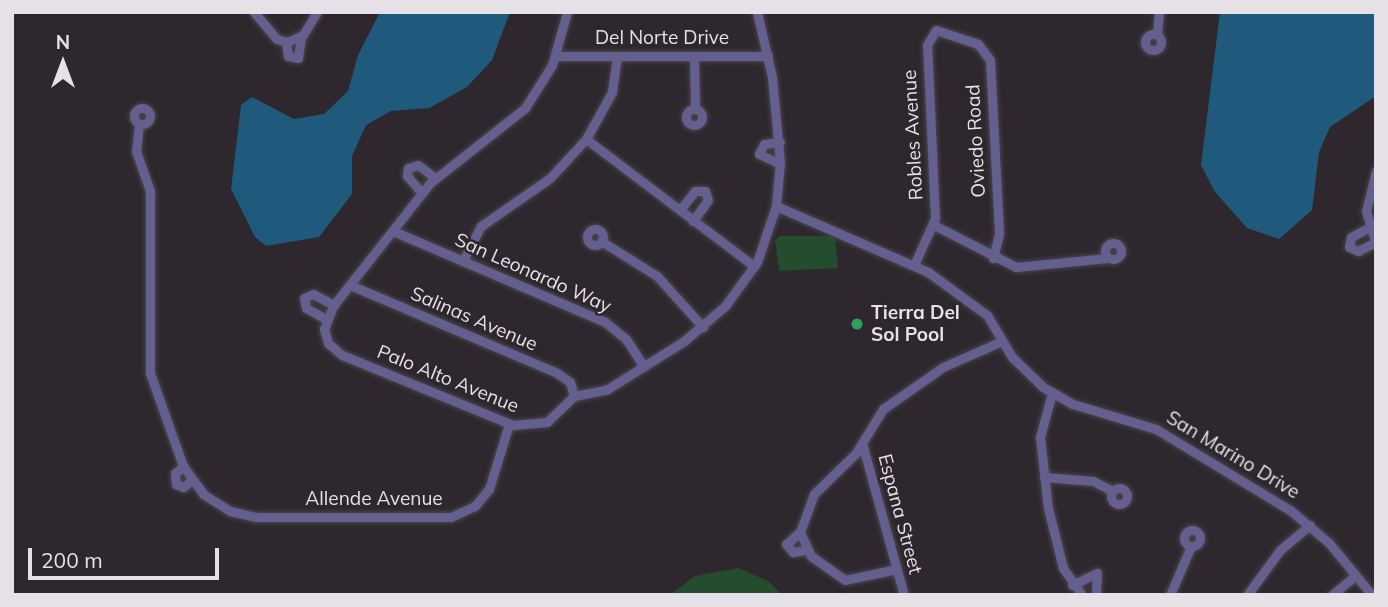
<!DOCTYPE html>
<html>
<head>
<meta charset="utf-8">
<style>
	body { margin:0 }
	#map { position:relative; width:1388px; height:607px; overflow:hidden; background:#2e272e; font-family:Mulish,sans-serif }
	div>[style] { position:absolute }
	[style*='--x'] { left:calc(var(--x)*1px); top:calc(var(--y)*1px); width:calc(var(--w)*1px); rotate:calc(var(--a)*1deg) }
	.green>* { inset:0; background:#234d2c }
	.water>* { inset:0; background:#1f5a7c }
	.roads { filter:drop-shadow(0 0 2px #4b454b) drop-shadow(0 0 2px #4b454b) }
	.minor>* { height:9px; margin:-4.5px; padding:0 4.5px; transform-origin:4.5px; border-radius:4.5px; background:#645f8e }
	.minor>.ring { margin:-4.5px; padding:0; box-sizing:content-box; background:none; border:9px solid #645f8e; border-radius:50% }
	.dots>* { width:19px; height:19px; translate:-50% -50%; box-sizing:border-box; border:4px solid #2e272e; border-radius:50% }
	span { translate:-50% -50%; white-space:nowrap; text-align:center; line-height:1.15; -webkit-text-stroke:5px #2e272e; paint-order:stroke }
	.street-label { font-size:19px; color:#e6e1e6 }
	.poi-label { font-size:19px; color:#e6e1e6; font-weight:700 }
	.left { translate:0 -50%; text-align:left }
	.frame { position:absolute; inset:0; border:14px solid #e6e1e6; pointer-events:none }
	.north { position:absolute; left:28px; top:28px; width:70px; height:70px; -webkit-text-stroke:5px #2e272e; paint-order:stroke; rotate:0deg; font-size:19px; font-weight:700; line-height:28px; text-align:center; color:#e6e1e6 }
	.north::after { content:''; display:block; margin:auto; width:24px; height:32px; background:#e6e1e6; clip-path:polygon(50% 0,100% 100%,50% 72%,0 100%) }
	.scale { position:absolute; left:28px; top:548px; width:191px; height:32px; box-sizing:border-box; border:4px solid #e6e1e6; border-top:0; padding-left:9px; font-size:21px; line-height:24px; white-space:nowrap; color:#e6e1e6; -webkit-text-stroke:5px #2e272e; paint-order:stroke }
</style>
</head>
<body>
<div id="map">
	<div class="green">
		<i style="clip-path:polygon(780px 236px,835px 236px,838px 268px,779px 271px,775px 240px)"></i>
		<i style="clip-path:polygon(738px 568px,768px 581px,782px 595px,670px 595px,695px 576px)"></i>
	</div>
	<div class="water">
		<i style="clip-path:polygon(380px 12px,510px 12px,492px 60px,467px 87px,429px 108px,391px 111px,366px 125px,352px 156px,352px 194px,319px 237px,266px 246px,255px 237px,231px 189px,241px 105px,252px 97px,294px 119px,324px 114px,348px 91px,358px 55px)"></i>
		<i style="clip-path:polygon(1220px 12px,1376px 12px,1376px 96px,1330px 127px,1319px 152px,1312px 210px,1279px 239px,1247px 228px,1215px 192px,1201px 165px)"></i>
	</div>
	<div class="roads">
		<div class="minor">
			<i style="--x:254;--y:12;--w:35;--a:50"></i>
			<i style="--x:277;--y:39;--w:10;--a:17"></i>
			<i style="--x:287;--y:42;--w:17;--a:-24"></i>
			<i style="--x:303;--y:35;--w:27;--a:-59"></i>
			<i style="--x:567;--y:12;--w:55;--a:105.8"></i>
			<i style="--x:552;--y:65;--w:51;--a:122.1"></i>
			<i style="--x:525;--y:108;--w:121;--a:141.7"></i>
			<i style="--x:430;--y:183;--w:157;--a:128.3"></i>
			<i style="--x:333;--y:306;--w:25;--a:111"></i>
			<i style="--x:324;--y:329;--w:15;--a:74"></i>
			<i style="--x:328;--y:343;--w:18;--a:41"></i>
			<i style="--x:342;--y:355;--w:185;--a:22.3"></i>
			<i style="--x:513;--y:425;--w:34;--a:-5"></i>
			<i style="--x:547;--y:422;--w:37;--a:-44"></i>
			<i class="ring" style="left:1145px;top:34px;width:7px;height:7px"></i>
			<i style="--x:1157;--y:35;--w:23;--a:-85"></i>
			<i style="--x:286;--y:42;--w:14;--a:82"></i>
			<i style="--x:288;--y:56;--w:10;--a:11"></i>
			<i style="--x:298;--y:58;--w:21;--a:-82"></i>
			<i style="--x:556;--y:56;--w:212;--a:0"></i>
			<i style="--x:694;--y:56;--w:53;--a:88.9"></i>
			<i class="ring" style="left:134px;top:108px;width:7px;height:7px"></i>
			<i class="ring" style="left:686px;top:109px;width:7px;height:7px"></i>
			<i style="--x:139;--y:124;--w:27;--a:96"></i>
			<i style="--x:136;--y:151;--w:42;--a:70.7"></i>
			<i style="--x:150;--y:191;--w:182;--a:90"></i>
			<i style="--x:150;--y:373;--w:99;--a:70.5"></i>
			<i style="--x:183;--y:466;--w:34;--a:54"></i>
			<i style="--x:203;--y:494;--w:32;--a:32"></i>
			<i style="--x:230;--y:511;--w:28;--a:13"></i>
			<i style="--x:257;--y:517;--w:194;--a:0"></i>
			<i style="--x:451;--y:517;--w:26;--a:-25"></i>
			<i style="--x:475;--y:506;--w:22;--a:-51"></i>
			<i style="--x:489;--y:489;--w:68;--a:-72.9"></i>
			<i style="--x:586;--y:139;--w:211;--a:37.1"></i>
			<i style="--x:780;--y:142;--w:16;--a:173"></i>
			<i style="--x:764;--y:144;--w:11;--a:117"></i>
			<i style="--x:759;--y:154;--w:23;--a:25"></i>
			<i style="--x:1376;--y:171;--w:41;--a:104"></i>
			<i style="--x:1366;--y:211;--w:34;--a:73"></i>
			<i style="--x:422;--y:193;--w:23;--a:-131"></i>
			<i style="--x:407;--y:176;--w:8;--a:-83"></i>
			<i style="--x:408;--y:168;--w:10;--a:-17"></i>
			<i style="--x:418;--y:165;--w:21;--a:37"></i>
			<i style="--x:776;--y:206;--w:166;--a:23.5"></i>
			<i style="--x:928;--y:272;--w:73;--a:36.1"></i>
			<i style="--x:987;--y:315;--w:49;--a:59.2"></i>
			<i style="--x:1012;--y:357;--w:43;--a:44.1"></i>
			<i style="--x:1043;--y:387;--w:34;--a:30"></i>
			<i style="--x:1073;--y:404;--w:87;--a:16.8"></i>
			<i style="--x:1156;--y:429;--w:157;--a:31.2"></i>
			<i style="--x:1290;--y:510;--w:51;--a:40.2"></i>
			<i style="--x:1329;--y:543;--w:67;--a:50.4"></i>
			<i style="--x:680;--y:210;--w:24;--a:-52"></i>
			<i style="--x:695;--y:191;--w:10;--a:0"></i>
			<i style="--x:705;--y:191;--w:9;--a:72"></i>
			<i style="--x:708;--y:200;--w:26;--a:126"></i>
			<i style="--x:934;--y:225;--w:92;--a:27.1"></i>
			<i style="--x:1016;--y:267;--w:92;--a:-5.6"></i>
			<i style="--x:1368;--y:228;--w:19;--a:152"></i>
			<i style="--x:1351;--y:237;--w:10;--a:101"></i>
			<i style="--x:1349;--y:247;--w:10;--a:24"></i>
			<i style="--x:1358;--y:251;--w:18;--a:-27"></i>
			<i class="ring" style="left:587px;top:229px;width:7px;height:7px"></i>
			<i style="--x:393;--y:231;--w:231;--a:23.2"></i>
			<i style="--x:605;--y:322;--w:27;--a:39"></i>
			<i style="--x:626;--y:339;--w:33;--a:57"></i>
			<i style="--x:601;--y:241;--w:66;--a:32"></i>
			<i style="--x:657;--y:276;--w:69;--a:48"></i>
			<i class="ring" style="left:1105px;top:243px;width:7px;height:7px"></i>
			<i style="--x:463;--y:261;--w:39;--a:-63"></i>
			<i style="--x:481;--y:226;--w:84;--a:-34.8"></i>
			<i style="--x:550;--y:178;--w:53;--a:-47.3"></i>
			<i style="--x:586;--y:139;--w:54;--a:-61"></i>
			<i style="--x:612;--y:92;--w:36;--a:-82"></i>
			<i style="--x:915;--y:263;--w:49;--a:-66"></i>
			<i style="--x:935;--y:218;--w:173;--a:-92.6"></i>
			<i style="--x:927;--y:45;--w:17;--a:-59"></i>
			<i style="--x:936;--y:30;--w:44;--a:18.4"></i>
			<i style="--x:978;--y:44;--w:20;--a:53"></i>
			<i style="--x:990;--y:60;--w:174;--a:87"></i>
			<i style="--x:999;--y:234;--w:25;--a:104"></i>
			<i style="--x:350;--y:285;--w:225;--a:23"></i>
			<i style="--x:557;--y:373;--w:16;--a:35"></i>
			<i style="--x:570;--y:382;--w:15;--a:74"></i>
			<i style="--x:326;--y:319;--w:23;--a:-151"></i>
			<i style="--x:306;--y:308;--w:10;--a:-101"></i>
			<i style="--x:304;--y:298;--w:10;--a:-24"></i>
			<i style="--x:313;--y:294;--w:24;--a:28"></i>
			<i style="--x:1052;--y:393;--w:46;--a:105.3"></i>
			<i style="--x:1040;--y:437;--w:71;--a:83.6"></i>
			<i style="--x:1048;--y:508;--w:62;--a:76"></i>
			<i style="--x:1063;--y:568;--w:33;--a:55"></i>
			<i style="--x:574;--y:396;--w:33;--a:-11"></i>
			<i style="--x:606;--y:390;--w:92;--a:-32.1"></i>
			<i style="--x:684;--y:341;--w:54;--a:-40.5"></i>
			<i style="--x:725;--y:306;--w:54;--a:-54"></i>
			<i style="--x:757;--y:262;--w:59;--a:-71.3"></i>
			<i style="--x:776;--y:206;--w:44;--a:-84.8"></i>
			<i style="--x:780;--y:162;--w:85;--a:-95.4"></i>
			<i style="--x:772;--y:77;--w:67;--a:-103"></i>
			<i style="--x:862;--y:443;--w:158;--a:74.6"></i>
			<i style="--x:183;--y:467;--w:10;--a:143"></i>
			<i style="--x:175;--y:473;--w:11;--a:85"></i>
			<i style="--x:176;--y:484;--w:8;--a:23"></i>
			<i style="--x:183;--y:487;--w:10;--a:-37"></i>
			<i style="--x:1044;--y:477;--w:49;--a:4.7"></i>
			<i style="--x:1093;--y:481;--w:22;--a:27"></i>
			<i class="ring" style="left:1111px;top:488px;width:7px;height:7px"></i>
			<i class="ring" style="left:1184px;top:530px;width:7px;height:7px"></i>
			<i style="--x:800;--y:532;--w:18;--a:139"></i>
			<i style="--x:786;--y:544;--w:11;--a:49"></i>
			<i style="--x:793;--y:552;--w:13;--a:-9"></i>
			<i style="--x:897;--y:569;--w:53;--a:168.1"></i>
			<i style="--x:845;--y:580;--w:42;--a:-144.8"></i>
			<i style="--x:811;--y:556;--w:26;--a:-115"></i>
			<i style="--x:800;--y:532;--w:40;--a:-69.8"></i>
			<i style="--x:814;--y:494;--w:59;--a:-44.3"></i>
			<i style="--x:856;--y:453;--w:52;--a:-58.5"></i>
			<i style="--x:883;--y:409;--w:73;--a:-35"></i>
			<i style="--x:943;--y:367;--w:64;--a:-23.8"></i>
			<i style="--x:1072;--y:585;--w:28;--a:-26"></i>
			<i style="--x:1097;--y:573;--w:22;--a:93"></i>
			<i style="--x:1170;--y:595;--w:53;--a:-66.8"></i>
			<i style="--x:1247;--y:595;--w:56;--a:-53.7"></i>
			<i style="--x:1280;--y:550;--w:39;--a:-40"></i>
			<i style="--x:1332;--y:595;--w:31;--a:-40"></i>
		</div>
	</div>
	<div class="dots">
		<i style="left:857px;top:324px;background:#2e9e5b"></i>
	</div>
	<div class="street-label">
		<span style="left:662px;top:38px">Del Norte Drive</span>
		<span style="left:913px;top:135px;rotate:-93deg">Robles Avenue</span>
		<span style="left:976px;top:141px;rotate:-93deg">Oviedo Road</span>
		<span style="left:533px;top:273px;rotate:24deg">San Leonardo Way</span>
		<span style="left:474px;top:319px;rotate:23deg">Salinas Avenue</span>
		<span style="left:448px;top:379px;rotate:22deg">Palo Alto Avenue</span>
		<span style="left:1233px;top:455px;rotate:31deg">San Marino Drive</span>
		<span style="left:374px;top:499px">Allende Avenue</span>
		<span style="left:900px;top:514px;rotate:75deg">Espana Street</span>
	</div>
	<div class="poi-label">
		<span class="left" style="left:871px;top:324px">Tierra Del<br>Sol Pool</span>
	</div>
	<div class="frame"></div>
	<div class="north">N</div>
	<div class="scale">200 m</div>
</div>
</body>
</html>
